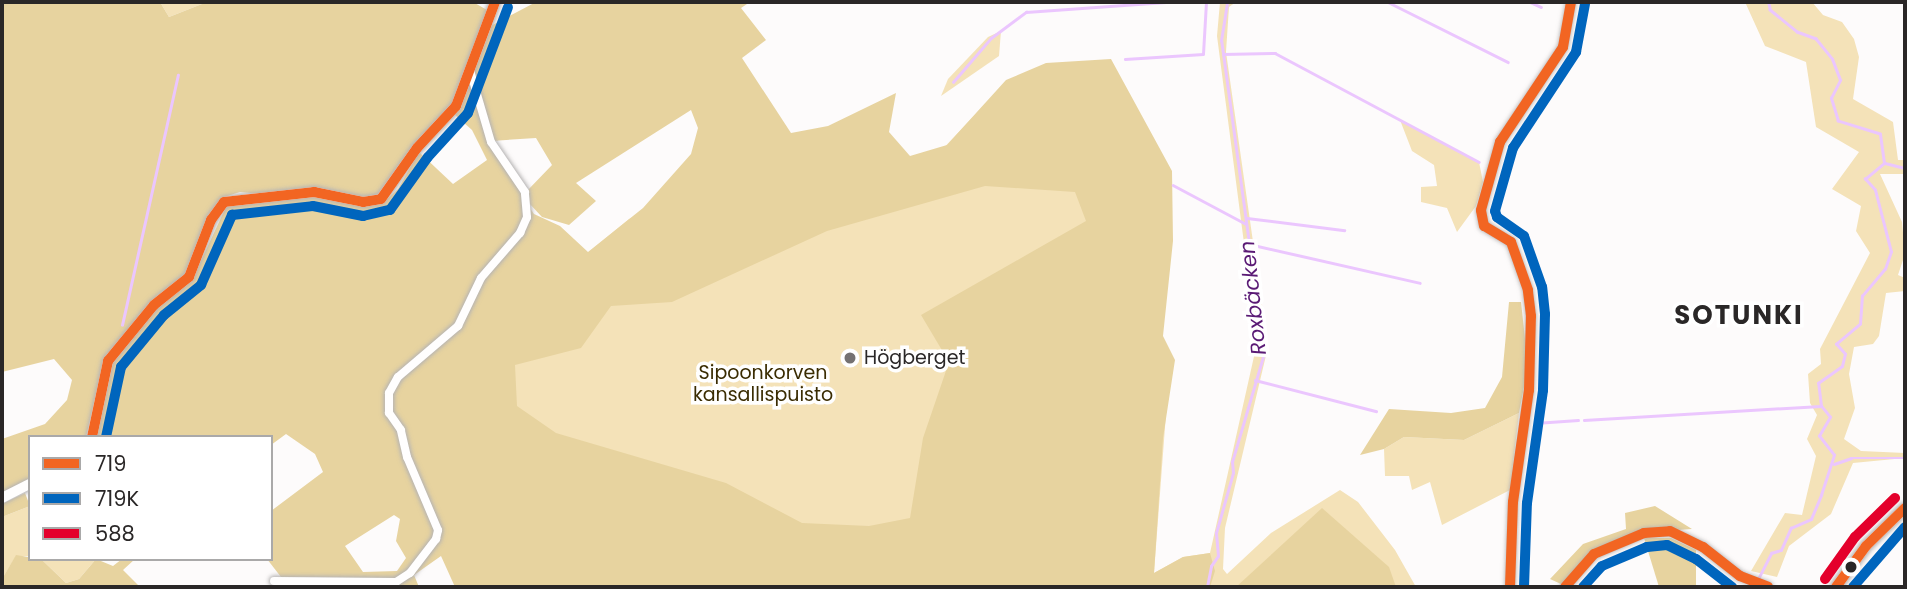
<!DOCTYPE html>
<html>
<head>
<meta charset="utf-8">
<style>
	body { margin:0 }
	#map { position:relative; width:1907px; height:589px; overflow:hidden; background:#fdfbfb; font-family:Poppins,sans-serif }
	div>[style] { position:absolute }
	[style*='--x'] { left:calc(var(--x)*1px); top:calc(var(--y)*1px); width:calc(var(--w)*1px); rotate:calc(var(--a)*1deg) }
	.green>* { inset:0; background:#f4e2b8 }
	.forest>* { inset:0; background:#e7d39f }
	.stream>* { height:2.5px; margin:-1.25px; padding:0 1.25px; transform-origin:1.25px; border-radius:1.25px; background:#ebc6fe }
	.roads { filter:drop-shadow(0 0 2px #b5b3b3) drop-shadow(0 0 2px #b5b3b3) }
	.minor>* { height:8px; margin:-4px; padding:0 4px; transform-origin:4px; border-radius:4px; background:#fffefe }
	.tertiary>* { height:10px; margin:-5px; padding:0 5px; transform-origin:5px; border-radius:5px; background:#fffefe }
	.bus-1>* { height:10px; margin:-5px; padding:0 5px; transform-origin:5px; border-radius:5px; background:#f26522 }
	.bus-2>* { height:10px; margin:-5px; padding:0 5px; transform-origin:5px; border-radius:5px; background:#0065bd }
	.bus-3>* { height:10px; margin:-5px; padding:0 5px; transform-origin:5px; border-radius:5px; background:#e4002b }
	.dots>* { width:19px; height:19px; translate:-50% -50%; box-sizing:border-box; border:4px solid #fff; border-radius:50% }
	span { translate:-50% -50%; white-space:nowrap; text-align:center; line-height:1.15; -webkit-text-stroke:7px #fff; paint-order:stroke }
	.poi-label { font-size:19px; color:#2a2727 }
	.left { translate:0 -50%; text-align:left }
	.park-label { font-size:19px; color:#3a2c02 }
	.water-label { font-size:21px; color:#5a1a75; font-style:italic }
	.district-label { font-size:26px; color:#2a2727; font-weight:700; letter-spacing:2px }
	.frame { position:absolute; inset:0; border:4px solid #2a2727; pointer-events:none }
	.legend { position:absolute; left:28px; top:435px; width:245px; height:126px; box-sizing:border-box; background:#fff; border:2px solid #aaa9a9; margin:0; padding:9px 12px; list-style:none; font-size:21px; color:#2a2727 }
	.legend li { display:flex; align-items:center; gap:14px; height:35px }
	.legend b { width:35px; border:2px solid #aaa9a9 }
</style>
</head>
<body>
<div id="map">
	<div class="green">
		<i style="clip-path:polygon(160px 2px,207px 2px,169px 17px)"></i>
		<i style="clip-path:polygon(1220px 2px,1236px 2px,1229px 7px,1226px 52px,1268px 347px,1225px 528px,1223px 569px,1227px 574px,1271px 533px,1340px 490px,1358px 502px,1395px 550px,1416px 587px,459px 587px,376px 427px,629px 219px,801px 139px,828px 190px,937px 155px,1005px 83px,1127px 97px,1082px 236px,1166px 414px,1154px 573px,1183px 557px,1210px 553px,1257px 343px,1217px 36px)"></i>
		<i style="clip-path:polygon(1745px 2px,1812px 2px,1823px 15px,1842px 22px,1854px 39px,1859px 57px,1853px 99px,1893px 122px,1898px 160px,1905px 160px,1905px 174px,1880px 174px,1902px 222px,1905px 254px,1898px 275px,1905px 278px,1905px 291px,1886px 293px,1879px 336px,1873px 344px,1854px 347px,1849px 374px,1855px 408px,1844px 439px,1861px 451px,1905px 453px,1905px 458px,1853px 463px,1831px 514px,1789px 546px,1777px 577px,1751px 571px,1785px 513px,1802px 515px,1816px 456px,1807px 439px,1817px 415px,1810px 403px,1808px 374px,1821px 364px,1820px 349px,1870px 253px,1856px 231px,1861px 206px,1832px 189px,1859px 152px,1816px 127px,1806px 62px,1765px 46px)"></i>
		<i style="clip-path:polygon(1001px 31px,999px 56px,941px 96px,948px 79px,988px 37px)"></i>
		<i style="clip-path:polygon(1400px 120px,1479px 162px,1483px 182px,1476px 206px,1457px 232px,1447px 208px,1421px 202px,1421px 187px,1437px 186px,1434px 165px,1412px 151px)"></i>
		<i style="clip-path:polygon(1519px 413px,1510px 490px,1442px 525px,1430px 482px,1412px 490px,1409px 476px,1385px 476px,1384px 449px,1404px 437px,1464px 440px)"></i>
		<i style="clip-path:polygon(30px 506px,30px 556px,16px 556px,2px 579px,2px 517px)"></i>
		<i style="clip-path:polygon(41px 559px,96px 559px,79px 579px,66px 583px)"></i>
	</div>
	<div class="forest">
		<i style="clip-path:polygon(2px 2px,160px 2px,169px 17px,207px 2px,473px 2px,487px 10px,452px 103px,413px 145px,378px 194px,364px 197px,314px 187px,274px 195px,240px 192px,221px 198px,207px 218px,185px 274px,151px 302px,104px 359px,86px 437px,30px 437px,30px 479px,2px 493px,2px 439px,45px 424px,67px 400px,72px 380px,54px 359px,2px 372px)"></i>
		<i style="clip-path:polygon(evenodd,536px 2px,750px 2px,741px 8px,766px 40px,742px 58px,791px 133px,828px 126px,896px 93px,889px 132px,910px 156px,947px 145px,1006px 80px,1046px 63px,1111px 59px,1172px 171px,1173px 241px,1163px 336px,1175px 360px,1163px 438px,1154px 573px,1183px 557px,1210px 553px,1215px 571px,1210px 587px,455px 587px,441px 556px,414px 575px,419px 587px,352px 587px,351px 578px,281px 577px,267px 559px,271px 559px,271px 511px,323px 472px,315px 454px,286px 434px,271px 445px,271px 437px,97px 437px,113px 363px,157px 309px,192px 280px,227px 205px,314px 197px,383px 203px,398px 189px,419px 152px,453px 184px,487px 160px,472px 130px,454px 114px,471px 80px,490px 142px,520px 185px,527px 204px,534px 214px,560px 226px,588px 252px,643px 208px,691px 154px,698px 128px,691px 110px,576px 183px,596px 201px,569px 225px,542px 217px,527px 201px,526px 192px,552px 165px,536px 138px,491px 141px,473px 76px,487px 28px,536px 2px,985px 186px,1075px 192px,1086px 221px,921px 315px,949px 362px,923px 438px,910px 518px,869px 526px,802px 523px,726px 483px,556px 433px,517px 406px,515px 365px,581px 348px,611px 306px,672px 302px,827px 231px,985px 186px,536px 2px,394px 515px,400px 519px,396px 541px,406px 558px,397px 571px,363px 572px,345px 546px,394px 515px)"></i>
		<i style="clip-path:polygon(1509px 302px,1521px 302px,1528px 366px,1519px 413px,1464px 440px,1404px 437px,1384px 449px,1360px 455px,1389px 409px,1451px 413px,1485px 408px,1502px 377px)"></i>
		<i style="clip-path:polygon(25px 493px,30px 506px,2px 517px,2px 504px)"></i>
		<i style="clip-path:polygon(1655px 506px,1692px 529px,1633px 533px,1597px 548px,1561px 584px,1550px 579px,1583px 544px,1626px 529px,1625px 513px)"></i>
		<i style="clip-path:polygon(1322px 508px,1389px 567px,1396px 587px,1236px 587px)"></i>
		<i style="clip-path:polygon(1671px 538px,1696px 550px,1696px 587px,1659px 587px,1644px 538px)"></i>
		<i style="clip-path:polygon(16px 555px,41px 559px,66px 583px,79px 579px,96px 559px,113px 566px,122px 559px,135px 559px,123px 570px,140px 587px,2px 587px,2px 579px)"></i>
	</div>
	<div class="stream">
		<i style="--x:1388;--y:2;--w:134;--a:26.6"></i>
		<i style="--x:1530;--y:2;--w:12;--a:24"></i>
		<i style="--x:1223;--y:54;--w:52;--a:-1.1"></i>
		<i style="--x:1275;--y:53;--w:231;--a:28.1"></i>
		<i style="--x:1125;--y:59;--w:78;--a:-3.7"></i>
		<i style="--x:1203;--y:54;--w:52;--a:-86.7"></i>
		<i style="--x:953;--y:82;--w:58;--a:-49.2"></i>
		<i style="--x:991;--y:38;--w:44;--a:-36.6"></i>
		<i style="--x:1026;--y:12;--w:140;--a:-4.1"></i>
		<i style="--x:1885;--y:163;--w:21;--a:14"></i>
		<i style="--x:1173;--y:185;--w:83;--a:28.1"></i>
		<i style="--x:1247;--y:218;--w:98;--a:7.1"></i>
		<i style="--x:1249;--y:244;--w:175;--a:12.8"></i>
		<i style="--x:122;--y:325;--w:256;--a:-77.4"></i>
		<i style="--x:1255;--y:380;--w:125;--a:14.4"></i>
		<i style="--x:1584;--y:420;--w:237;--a:-3.4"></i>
		<i style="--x:1535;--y:423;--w:43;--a:-4"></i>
		<i style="--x:1834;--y:464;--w:18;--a:-19"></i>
		<i style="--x:1851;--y:458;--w:54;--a:0"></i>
		<i style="--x:1758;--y:579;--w:29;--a:-63"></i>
		<i style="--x:1771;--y:553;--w:10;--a:-17"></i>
		<i style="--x:1781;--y:550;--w:24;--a:-66"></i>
		<i style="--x:1791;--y:528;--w:22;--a:-24"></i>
		<i style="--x:1811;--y:519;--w:26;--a:-67"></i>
		<i style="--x:1821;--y:495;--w:42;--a:-72"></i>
		<i style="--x:1834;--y:455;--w:24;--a:-128"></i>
		<i style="--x:1819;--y:436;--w:22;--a:-60"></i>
		<i style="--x:1830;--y:417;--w:14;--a:-129"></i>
		<i style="--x:1821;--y:406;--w:23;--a:-97"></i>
		<i style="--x:1818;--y:383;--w:29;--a:-35"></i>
		<i style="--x:1842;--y:366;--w:12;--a:-76"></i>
		<i style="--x:1845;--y:354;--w:13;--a:-132"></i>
		<i style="--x:1836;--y:344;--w:31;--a:-40"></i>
		<i style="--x:1860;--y:324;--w:28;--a:-86"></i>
		<i style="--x:1862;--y:296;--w:35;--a:-50"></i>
		<i style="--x:1885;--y:269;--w:18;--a:-71"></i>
		<i style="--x:1891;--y:252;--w:64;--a:-104.5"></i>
		<i style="--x:1875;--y:190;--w:15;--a:-132"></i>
		<i style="--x:1865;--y:179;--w:25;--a:-40"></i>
		<i style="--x:1884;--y:163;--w:29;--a:-98"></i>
		<i style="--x:1880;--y:134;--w:44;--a:-162.8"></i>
		<i style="--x:1838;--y:121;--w:24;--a:-107"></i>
		<i style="--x:1831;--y:98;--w:20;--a:-63"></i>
		<i style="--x:1840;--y:80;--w:22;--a:-111"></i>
		<i style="--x:1832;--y:59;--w:26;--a:-129"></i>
		<i style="--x:1816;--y:39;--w:20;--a:-160"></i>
		<i style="--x:1797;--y:32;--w:35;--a:-141"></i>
		<i style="--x:1770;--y:10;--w:8;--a:-104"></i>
		<i style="--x:1754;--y:586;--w:1;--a:90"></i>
		<i style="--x:1207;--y:587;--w:21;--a:-79"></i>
		<i style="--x:1211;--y:566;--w:12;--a:-55"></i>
		<i style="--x:1218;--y:556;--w:23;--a:-95"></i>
		<i style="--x:1216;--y:533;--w:62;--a:-74.2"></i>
		<i style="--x:1233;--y:473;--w:11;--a:-95"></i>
		<i style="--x:1232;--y:462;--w:114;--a:-73.6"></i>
		<i style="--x:1264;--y:353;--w:315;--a:-97.8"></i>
		<i style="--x:1221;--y:41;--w:39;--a:-81"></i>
	</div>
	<div class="roads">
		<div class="minor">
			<i style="--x:274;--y:581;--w:122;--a:0.5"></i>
			<i style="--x:396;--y:582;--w:17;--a:-33"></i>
			<i style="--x:410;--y:573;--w:43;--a:-52.6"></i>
			<i style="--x:436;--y:539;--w:9;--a:-77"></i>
			<i style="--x:438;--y:530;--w:79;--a:-113"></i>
			<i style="--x:407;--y:457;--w:28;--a:-103"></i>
			<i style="--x:401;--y:430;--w:21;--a:-125"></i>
			<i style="--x:389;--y:413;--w:20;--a:-90"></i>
			<i style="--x:389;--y:393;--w:18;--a:-61"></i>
			<i style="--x:398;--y:377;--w:79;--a:-40.4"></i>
			<i style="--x:458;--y:326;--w:53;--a:-64.4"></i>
			<i style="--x:481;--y:278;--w:60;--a:-49.1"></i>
			<i style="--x:520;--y:233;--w:17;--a:-66"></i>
			<i style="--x:527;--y:217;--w:25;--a:-95"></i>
			<i style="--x:525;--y:192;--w:60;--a:-124.2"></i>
			<i style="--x:491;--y:142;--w:75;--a:-106.3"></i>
			<i style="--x:1510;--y:587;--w:85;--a:-88"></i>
			<i style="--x:1513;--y:502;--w:113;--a:-81.9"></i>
			<i style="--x:1529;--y:390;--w:74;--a:-88.5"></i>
			<i style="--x:1531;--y:316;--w:26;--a:-97"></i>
			<i style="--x:1528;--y:290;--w:51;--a:-109.5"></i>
			<i style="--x:1511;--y:242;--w:31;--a:-149"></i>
			<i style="--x:1484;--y:226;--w:16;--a:-101"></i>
			<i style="--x:1481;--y:210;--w:71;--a:-74.4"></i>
			<i style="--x:1500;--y:142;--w:114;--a:-56.4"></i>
			<i style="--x:1563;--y:47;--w:46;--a:-79.9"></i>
			<i style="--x:1565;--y:587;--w:44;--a:-48.7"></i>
			<i style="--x:1594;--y:554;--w:54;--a:-22.8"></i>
			<i style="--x:1644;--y:533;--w:26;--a:-4"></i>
			<i style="--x:1670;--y:531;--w:37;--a:26"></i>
			<i style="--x:1703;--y:547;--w:47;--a:38.1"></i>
			<i style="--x:1740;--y:576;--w:30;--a:21"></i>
		</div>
		<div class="tertiary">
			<i style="--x:92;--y:437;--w:78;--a:-78.1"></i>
			<i style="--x:108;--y:361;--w:72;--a:-50.6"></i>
			<i style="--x:154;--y:305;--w:45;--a:-38.7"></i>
			<i style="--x:189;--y:277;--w:61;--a:-68.9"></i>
			<i style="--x:211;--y:220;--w:22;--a:-54"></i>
			<i style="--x:224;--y:202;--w:91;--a:-6.3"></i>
			<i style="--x:314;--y:192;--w:50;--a:11.5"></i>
			<i style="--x:363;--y:202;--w:18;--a:-9"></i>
			<i style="--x:381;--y:199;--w:62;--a:-54.8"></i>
			<i style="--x:417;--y:148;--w:57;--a:-47.1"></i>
			<i style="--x:456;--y:106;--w:111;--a:-69.4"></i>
			<i style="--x:2;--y:498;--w:31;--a:-27"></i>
			<i style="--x:1836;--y:587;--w:51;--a:-53.8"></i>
			<i style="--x:1866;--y:546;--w:54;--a:-44.3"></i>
		</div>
	</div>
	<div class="bus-1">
		<i style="--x:92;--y:437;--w:78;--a:-78.1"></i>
		<i style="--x:108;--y:361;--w:72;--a:-50.6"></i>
		<i style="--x:154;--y:305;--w:45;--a:-38.7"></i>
		<i style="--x:189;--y:277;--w:61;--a:-68.9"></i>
		<i style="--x:211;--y:220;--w:22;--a:-54"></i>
		<i style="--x:224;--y:202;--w:91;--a:-6.3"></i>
		<i style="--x:314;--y:192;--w:50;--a:11.5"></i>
		<i style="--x:363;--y:202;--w:18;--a:-9"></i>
		<i style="--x:381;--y:199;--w:62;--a:-54.8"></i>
		<i style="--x:417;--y:148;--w:57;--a:-47.1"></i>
		<i style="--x:456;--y:106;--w:111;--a:-69.4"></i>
		<i style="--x:1510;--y:587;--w:85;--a:-88"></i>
		<i style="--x:1513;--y:502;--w:113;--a:-81.9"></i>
		<i style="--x:1529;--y:390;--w:74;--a:-88.5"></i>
		<i style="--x:1531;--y:316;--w:26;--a:-97"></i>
		<i style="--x:1528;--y:290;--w:51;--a:-109.5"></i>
		<i style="--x:1511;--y:242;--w:31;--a:-149"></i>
		<i style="--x:1484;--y:226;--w:16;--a:-101"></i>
		<i style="--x:1481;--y:210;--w:71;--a:-74.4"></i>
		<i style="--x:1500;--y:142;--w:114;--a:-56.4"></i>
		<i style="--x:1563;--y:47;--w:46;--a:-79.9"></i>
		<i style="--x:1565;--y:587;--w:44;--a:-48.7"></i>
		<i style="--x:1594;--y:554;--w:54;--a:-22.8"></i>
		<i style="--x:1644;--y:533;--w:26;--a:-4"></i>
		<i style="--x:1670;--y:531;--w:37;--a:26"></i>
		<i style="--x:1703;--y:547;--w:47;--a:38.1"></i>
		<i style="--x:1740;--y:576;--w:30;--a:21"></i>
		<i style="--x:1836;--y:587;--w:51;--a:-53.8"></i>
		<i style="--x:1866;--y:546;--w:54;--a:-44.3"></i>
	</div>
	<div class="bus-2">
		<i style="--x:106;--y:437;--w:72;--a:-77.9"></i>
		<i style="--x:121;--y:367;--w:67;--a:-50.4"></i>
		<i style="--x:164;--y:315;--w:48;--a:-39"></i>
		<i style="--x:201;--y:285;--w:77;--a:-66.1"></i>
		<i style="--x:232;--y:215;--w:81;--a:-6.3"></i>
		<i style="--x:313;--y:206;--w:51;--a:11.3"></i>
		<i style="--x:363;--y:216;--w:28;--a:-13"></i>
		<i style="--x:390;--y:210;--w:65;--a:-54.4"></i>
		<i style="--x:428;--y:157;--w:59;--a:-47.7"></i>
		<i style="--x:468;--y:113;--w:113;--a:-69.3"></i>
		<i style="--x:1524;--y:587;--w:84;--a:-88"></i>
		<i style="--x:1527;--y:503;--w:114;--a:-81.9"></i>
		<i style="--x:1543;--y:390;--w:76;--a:-88.5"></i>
		<i style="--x:1545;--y:314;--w:27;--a:-96"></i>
		<i style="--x:1542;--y:287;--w:54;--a:-109.4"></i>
		<i style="--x:1524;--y:236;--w:33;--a:-145"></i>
		<i style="--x:1497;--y:217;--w:6;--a:-108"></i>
		<i style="--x:1495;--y:211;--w:66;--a:-74.1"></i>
		<i style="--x:1513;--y:148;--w:115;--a:-56.7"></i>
		<i style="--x:1576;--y:52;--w:49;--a:-79.4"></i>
		<i style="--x:1583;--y:587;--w:28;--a:-48"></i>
		<i style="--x:1602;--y:566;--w:49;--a:-22.9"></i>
		<i style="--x:1647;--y:547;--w:20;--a:-6"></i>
		<i style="--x:1667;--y:545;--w:32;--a:26"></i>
		<i style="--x:1696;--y:559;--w:46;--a:37.9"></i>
		<i style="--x:1853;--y:587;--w:79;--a:-49.1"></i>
	</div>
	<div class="bus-3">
		<i style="--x:1825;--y:579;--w:52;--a:-54.5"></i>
		<i style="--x:1855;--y:537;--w:56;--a:-44.3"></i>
	</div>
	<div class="dots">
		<i style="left:850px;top:358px;background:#747171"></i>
		<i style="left:1851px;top:567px;background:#2a2727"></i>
	</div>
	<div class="poi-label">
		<span class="left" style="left:864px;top:358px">Högberget</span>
	</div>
	<div class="park-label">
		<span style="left:763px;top:384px">Sipoonkorven<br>kansallispuisto</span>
	</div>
	<div class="water-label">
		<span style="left:1253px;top:298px;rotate:-96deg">Roxbäcken</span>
	</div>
	<div class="district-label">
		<span style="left:1739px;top:316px">SOTUNKI</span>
	</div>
	<div class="frame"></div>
	<ul class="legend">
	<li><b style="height:9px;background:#f26522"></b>719</li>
	<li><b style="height:9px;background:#0065bd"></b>719K</li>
	<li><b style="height:9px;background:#e4002b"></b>588</li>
	</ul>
</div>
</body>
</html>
